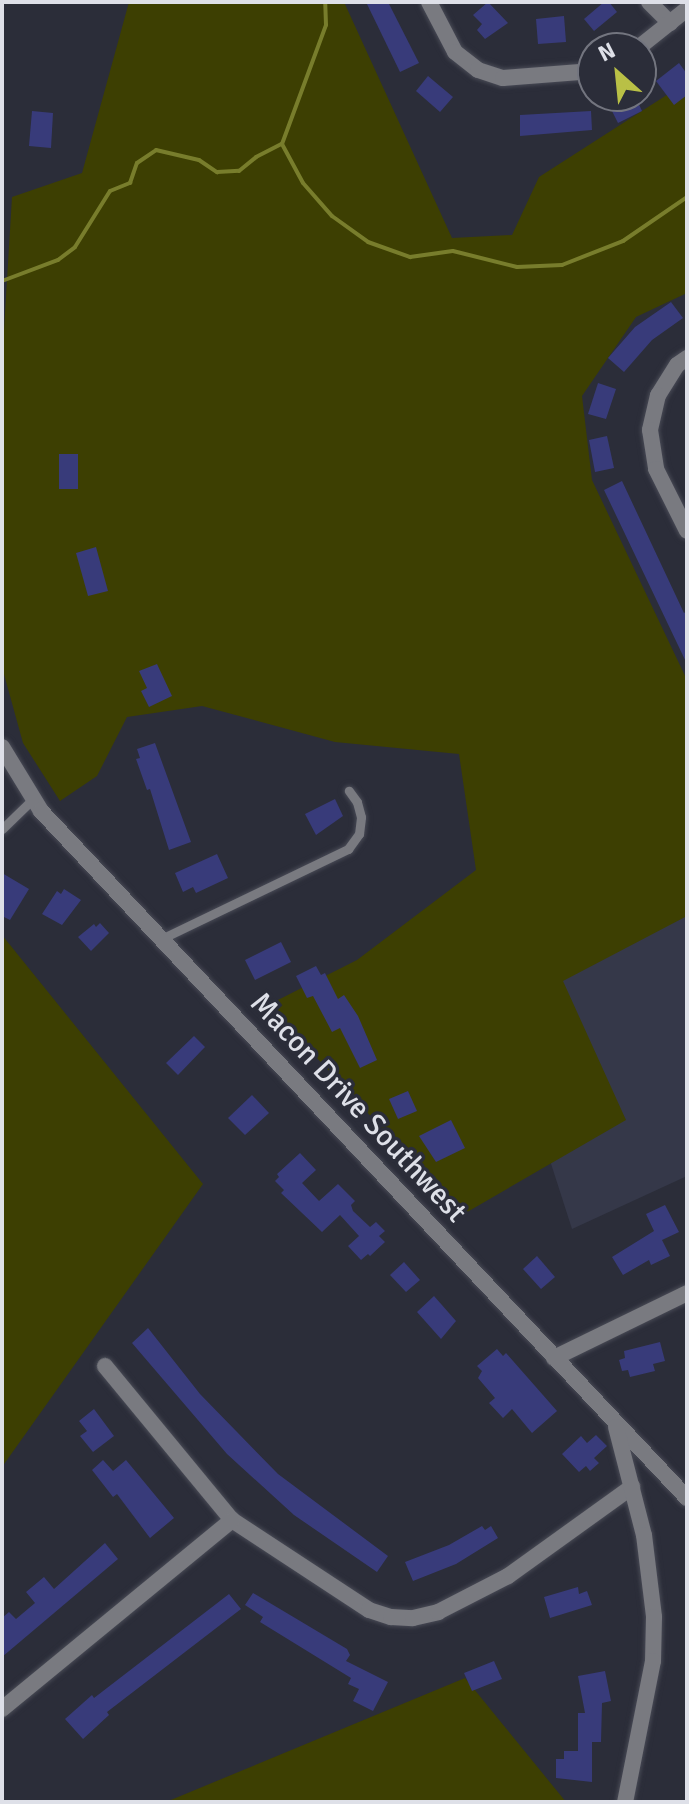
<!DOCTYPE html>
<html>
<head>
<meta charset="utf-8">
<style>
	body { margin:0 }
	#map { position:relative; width:689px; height:1804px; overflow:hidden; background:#2b2d39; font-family:Signika,sans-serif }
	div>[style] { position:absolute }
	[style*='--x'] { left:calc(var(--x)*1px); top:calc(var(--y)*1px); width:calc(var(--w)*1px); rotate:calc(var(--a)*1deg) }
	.built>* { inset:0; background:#353849 }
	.green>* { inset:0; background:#3d3f02 }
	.stream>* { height:4px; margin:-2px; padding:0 2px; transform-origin:2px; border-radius:2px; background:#787d2c }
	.building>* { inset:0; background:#383b7a }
	.roads { filter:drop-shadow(0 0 2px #484a55) drop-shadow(0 0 2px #484a55) }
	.service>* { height:9px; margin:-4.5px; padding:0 4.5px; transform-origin:4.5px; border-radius:4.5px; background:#797a80 }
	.minor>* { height:16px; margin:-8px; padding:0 8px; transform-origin:8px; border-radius:8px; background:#797a80 }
	.tertiary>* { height:16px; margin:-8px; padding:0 8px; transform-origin:8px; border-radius:8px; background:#797a80 }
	span { translate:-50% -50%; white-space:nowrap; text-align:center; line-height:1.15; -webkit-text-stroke:7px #2b2d39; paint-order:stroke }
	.street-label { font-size:30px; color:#dee0e8 }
	.frame { position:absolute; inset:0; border:4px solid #dee0e8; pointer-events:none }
	.north { position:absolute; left:577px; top:32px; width:80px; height:80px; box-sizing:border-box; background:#2b2d39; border:2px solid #73757f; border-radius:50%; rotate:333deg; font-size:22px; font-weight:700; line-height:32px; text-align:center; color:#dee0e8 }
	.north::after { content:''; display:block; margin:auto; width:28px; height:36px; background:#b9c046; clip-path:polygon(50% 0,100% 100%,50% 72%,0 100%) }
</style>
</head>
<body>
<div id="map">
	<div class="built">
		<i style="clip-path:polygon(687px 856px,687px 1176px,572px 1229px,492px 980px)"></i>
	</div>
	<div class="green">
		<i style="clip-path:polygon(129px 2px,344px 2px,452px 238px,512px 235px,539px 177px,687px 82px,687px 293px,636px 317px,582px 396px,592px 480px,687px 680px,687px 916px,563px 981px,626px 1120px,462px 1215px,268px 1005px,357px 960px,476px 870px,459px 754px,335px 742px,202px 706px,127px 717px,97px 776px,60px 801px,23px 743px,2px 667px,2px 363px,12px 197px,82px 173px)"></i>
		<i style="clip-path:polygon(2px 935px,203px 1184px,2px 1467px)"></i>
		<i style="clip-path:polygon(465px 1678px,566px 1802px,166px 1802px)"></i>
	</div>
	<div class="stream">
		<i style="--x:282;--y:144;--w:44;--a:61.7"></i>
		<i style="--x:303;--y:183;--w:44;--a:48.7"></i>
		<i style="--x:332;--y:216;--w:44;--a:35.8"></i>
		<i style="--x:368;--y:242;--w:45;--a:19.7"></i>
		<i style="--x:410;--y:257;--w:43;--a:-7.9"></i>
		<i style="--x:453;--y:251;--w:66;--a:14"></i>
		<i style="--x:517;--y:267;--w:45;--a:-2.5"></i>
		<i style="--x:562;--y:265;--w:66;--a:-21.5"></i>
		<i style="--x:623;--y:241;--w:78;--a:-34.5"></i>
		<i style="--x:282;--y:144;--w:127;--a:-69.7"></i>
		<i style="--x:326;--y:25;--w:23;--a:-92"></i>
		<i style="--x:2;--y:281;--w:60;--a:-20.6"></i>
		<i style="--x:58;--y:260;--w:21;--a:-37"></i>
		<i style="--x:75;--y:247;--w:66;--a:-58"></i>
		<i style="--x:110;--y:191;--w:22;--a:-22"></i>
		<i style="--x:130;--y:183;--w:21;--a:-71"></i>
		<i style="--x:137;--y:163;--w:23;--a:-34"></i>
		<i style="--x:156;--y:150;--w:44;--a:13.1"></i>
		<i style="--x:199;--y:160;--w:22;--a:34"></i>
		<i style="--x:217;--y:172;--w:22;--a:-3"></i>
		<i style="--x:239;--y:171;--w:22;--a:-39"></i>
		<i style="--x:256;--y:157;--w:29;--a:-27"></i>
	</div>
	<div class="building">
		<i style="clip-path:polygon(366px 2px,388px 2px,419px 63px,400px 72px)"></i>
		<i style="clip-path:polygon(488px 2px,508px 23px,485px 39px,477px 30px,482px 24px,473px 15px)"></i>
		<i style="clip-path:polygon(604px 2px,609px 2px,617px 12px,594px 31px,584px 19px)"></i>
		<i style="clip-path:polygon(564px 16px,566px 42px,538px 44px,536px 19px)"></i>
		<i style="clip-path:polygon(679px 63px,687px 74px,687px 95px,674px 105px,656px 81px)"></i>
		<i style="clip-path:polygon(428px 76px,453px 97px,440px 112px,416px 91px)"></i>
		<i style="clip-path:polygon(628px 96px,635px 96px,642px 111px,618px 123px,609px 105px)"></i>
		<i style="clip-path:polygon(32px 111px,53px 113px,51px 148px,29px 146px)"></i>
		<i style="clip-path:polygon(591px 111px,592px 130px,520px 136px,520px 115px)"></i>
		<i style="clip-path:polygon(671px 302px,683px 318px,652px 340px,624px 372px,608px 358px,635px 327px)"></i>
		<i style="clip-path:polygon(598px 383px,616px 389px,606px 419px,588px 414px)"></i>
		<i style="clip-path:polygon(607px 436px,614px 468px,595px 472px,589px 440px)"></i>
		<i style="clip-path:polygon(59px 454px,78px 454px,78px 489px,59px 489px)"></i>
		<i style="clip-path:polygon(622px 481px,684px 613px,687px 611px,687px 664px,604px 490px)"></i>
		<i style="clip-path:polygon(96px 547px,108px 591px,88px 596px,76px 553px)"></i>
		<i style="clip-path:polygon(157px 664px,172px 696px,149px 707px,141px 691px,147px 688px,139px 671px)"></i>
		<i style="clip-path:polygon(155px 743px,191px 842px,169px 850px,150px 789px,147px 790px,136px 759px,140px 758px,137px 749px)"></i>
		<i style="clip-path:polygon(335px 799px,343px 816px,316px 835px,305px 814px)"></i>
		<i style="clip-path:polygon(217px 854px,228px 878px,196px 893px,193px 887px,183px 892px,175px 873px)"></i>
		<i style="clip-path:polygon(2px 873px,29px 889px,10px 920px,2px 916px)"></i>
		<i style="clip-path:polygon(64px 889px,81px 900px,62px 925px,42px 914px,57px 891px,61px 894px)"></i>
		<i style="clip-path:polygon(100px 923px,109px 933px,91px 951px,78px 937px,94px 924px,96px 927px)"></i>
		<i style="clip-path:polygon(281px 942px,291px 962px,255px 980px,245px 960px)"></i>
		<i style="clip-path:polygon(316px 966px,321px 975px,325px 973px,338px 999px,344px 995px,358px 1016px,377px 1060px,360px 1068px,340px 1028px,332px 1032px,313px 996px,307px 998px,296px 976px)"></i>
		<i style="clip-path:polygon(194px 1036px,205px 1047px,178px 1075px,166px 1063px)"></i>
		<i style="clip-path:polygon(408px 1091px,417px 1111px,398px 1119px,389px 1099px)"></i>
		<i style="clip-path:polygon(252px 1095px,269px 1113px,245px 1135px,228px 1118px)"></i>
		<i style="clip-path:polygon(451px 1120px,465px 1148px,436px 1162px,419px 1136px)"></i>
		<i style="clip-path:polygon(300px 1153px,316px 1170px,302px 1183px,319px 1201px,338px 1184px,355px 1201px,351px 1205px,353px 1211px,370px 1227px,376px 1222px,385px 1231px,379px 1236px,385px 1242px,370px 1256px,368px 1254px,361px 1260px,348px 1246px,359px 1236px,340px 1215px,322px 1232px,281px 1193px,284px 1190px,275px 1181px,279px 1177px,277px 1174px)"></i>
		<i style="clip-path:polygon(665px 1205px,679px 1232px,662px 1240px,670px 1256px,651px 1265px,649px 1260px,623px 1275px,612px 1257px,654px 1231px,646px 1214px)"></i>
		<i style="clip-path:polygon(537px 1256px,555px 1277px,541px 1289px,523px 1269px)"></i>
		<i style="clip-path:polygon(404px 1262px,420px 1280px,406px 1292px,390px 1275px)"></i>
		<i style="clip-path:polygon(434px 1296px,456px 1321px,441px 1339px,417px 1312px)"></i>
		<i style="clip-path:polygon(148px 1328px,200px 1394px,278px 1474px,388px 1556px,377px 1572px,294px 1515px,227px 1454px,132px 1343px)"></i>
		<i style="clip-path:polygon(660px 1342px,665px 1361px,653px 1364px,655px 1371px,630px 1377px,628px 1370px,622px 1371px,619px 1360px,625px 1358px,624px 1351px)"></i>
		<i style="clip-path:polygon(497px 1349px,503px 1356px,506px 1353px,557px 1411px,532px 1433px,512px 1409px,503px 1418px,489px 1403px,495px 1398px,478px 1378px,482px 1371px,477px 1366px)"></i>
		<i style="clip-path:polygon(94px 1409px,114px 1436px,93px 1452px,80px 1436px,87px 1431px,79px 1421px)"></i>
		<i style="clip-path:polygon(596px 1435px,607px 1446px,594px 1458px,599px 1463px,590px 1471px,586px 1466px,579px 1472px,562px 1454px,581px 1436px,587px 1443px)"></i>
		<i style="clip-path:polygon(103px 1460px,113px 1471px,126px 1460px,174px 1518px,150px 1538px,117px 1494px,113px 1497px,92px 1470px)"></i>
		<i style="clip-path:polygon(482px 1526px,485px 1530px,491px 1526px,498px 1538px,456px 1564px,413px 1581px,405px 1562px,449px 1545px)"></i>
		<i style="clip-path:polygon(105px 1543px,118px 1559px,2px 1657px,2px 1618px,9px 1612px,16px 1619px,35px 1603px,26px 1592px,44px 1577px,54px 1589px)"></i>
		<i style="clip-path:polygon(578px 1587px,579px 1594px,587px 1591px,592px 1605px,550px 1618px,544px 1597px)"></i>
		<i style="clip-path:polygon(253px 1593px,347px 1649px,350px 1655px,346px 1661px,388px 1682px,373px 1711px,353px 1701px,359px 1689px,348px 1684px,351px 1678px,260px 1622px,263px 1617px,245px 1605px)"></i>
		<i style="clip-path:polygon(229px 1594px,241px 1609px,107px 1712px,109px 1715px,83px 1739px,65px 1719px,92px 1695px,94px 1698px)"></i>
		<i style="clip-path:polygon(494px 1661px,502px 1679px,472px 1691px,464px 1673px)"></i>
		<i style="clip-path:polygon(605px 1671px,611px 1701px,602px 1703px,601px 1742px,592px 1742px,592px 1782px,556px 1778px,556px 1759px,564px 1759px,564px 1751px,578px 1751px,578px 1713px,585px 1713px,578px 1676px)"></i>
	</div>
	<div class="roads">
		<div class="service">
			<i style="--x:2;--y:829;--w:43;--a:-44.1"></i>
			<i style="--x:161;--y:939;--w:208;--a:-25.7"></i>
			<i style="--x:348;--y:849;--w:19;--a:-54"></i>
			<i style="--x:359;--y:834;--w:17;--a:-83"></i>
			<i style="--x:361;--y:817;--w:16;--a:-105"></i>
			<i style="--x:357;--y:802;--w:14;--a:-126"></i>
		</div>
		<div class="minor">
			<i style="--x:429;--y:2;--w:56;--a:62.5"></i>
			<i style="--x:455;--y:52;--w:29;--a:38"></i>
			<i style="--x:478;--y:70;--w:26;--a:18"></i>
			<i style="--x:503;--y:78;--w:90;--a:-4.4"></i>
			<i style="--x:649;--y:2;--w:30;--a:45"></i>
			<i style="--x:638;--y:48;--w:63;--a:-38.5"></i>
			<i style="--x:687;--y:358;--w:12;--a:145"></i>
			<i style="--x:677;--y:365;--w:36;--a:122"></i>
			<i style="--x:658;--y:395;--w:36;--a:103"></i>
			<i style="--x:650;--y:430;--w:39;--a:81"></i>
			<i style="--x:656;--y:469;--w:69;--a:63.4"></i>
			<i style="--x:554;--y:1358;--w:148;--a:-26"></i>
			<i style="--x:105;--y:1366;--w:200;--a:50.5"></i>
			<i style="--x:232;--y:1520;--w:164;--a:33.3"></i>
			<i style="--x:369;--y:1610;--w:23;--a:18"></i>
			<i style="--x:391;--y:1617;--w:22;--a:3"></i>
			<i style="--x:413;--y:1618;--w:26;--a:-13"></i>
			<i style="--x:438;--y:1612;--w:79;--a:-27.2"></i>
			<i style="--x:508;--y:1576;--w:153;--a:-35.7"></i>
			<i style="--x:2;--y:1709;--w:298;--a:-39.4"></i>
		</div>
		<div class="tertiary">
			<i style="--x:2;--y:747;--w:75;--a:58.6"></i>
			<i style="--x:41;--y:811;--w:943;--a:46.76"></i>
			<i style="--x:616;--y:1427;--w:112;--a:75.5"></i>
			<i style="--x:644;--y:1535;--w:83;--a:83"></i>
			<i style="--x:654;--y:1617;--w:44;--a:91.3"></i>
			<i style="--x:653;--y:1661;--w:144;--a:101.2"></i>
		</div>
	</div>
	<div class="street-label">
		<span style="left:358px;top:1108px;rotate:47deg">Macon Drive Southwest</span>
	</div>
	<div class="frame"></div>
	<div class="north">N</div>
</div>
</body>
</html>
